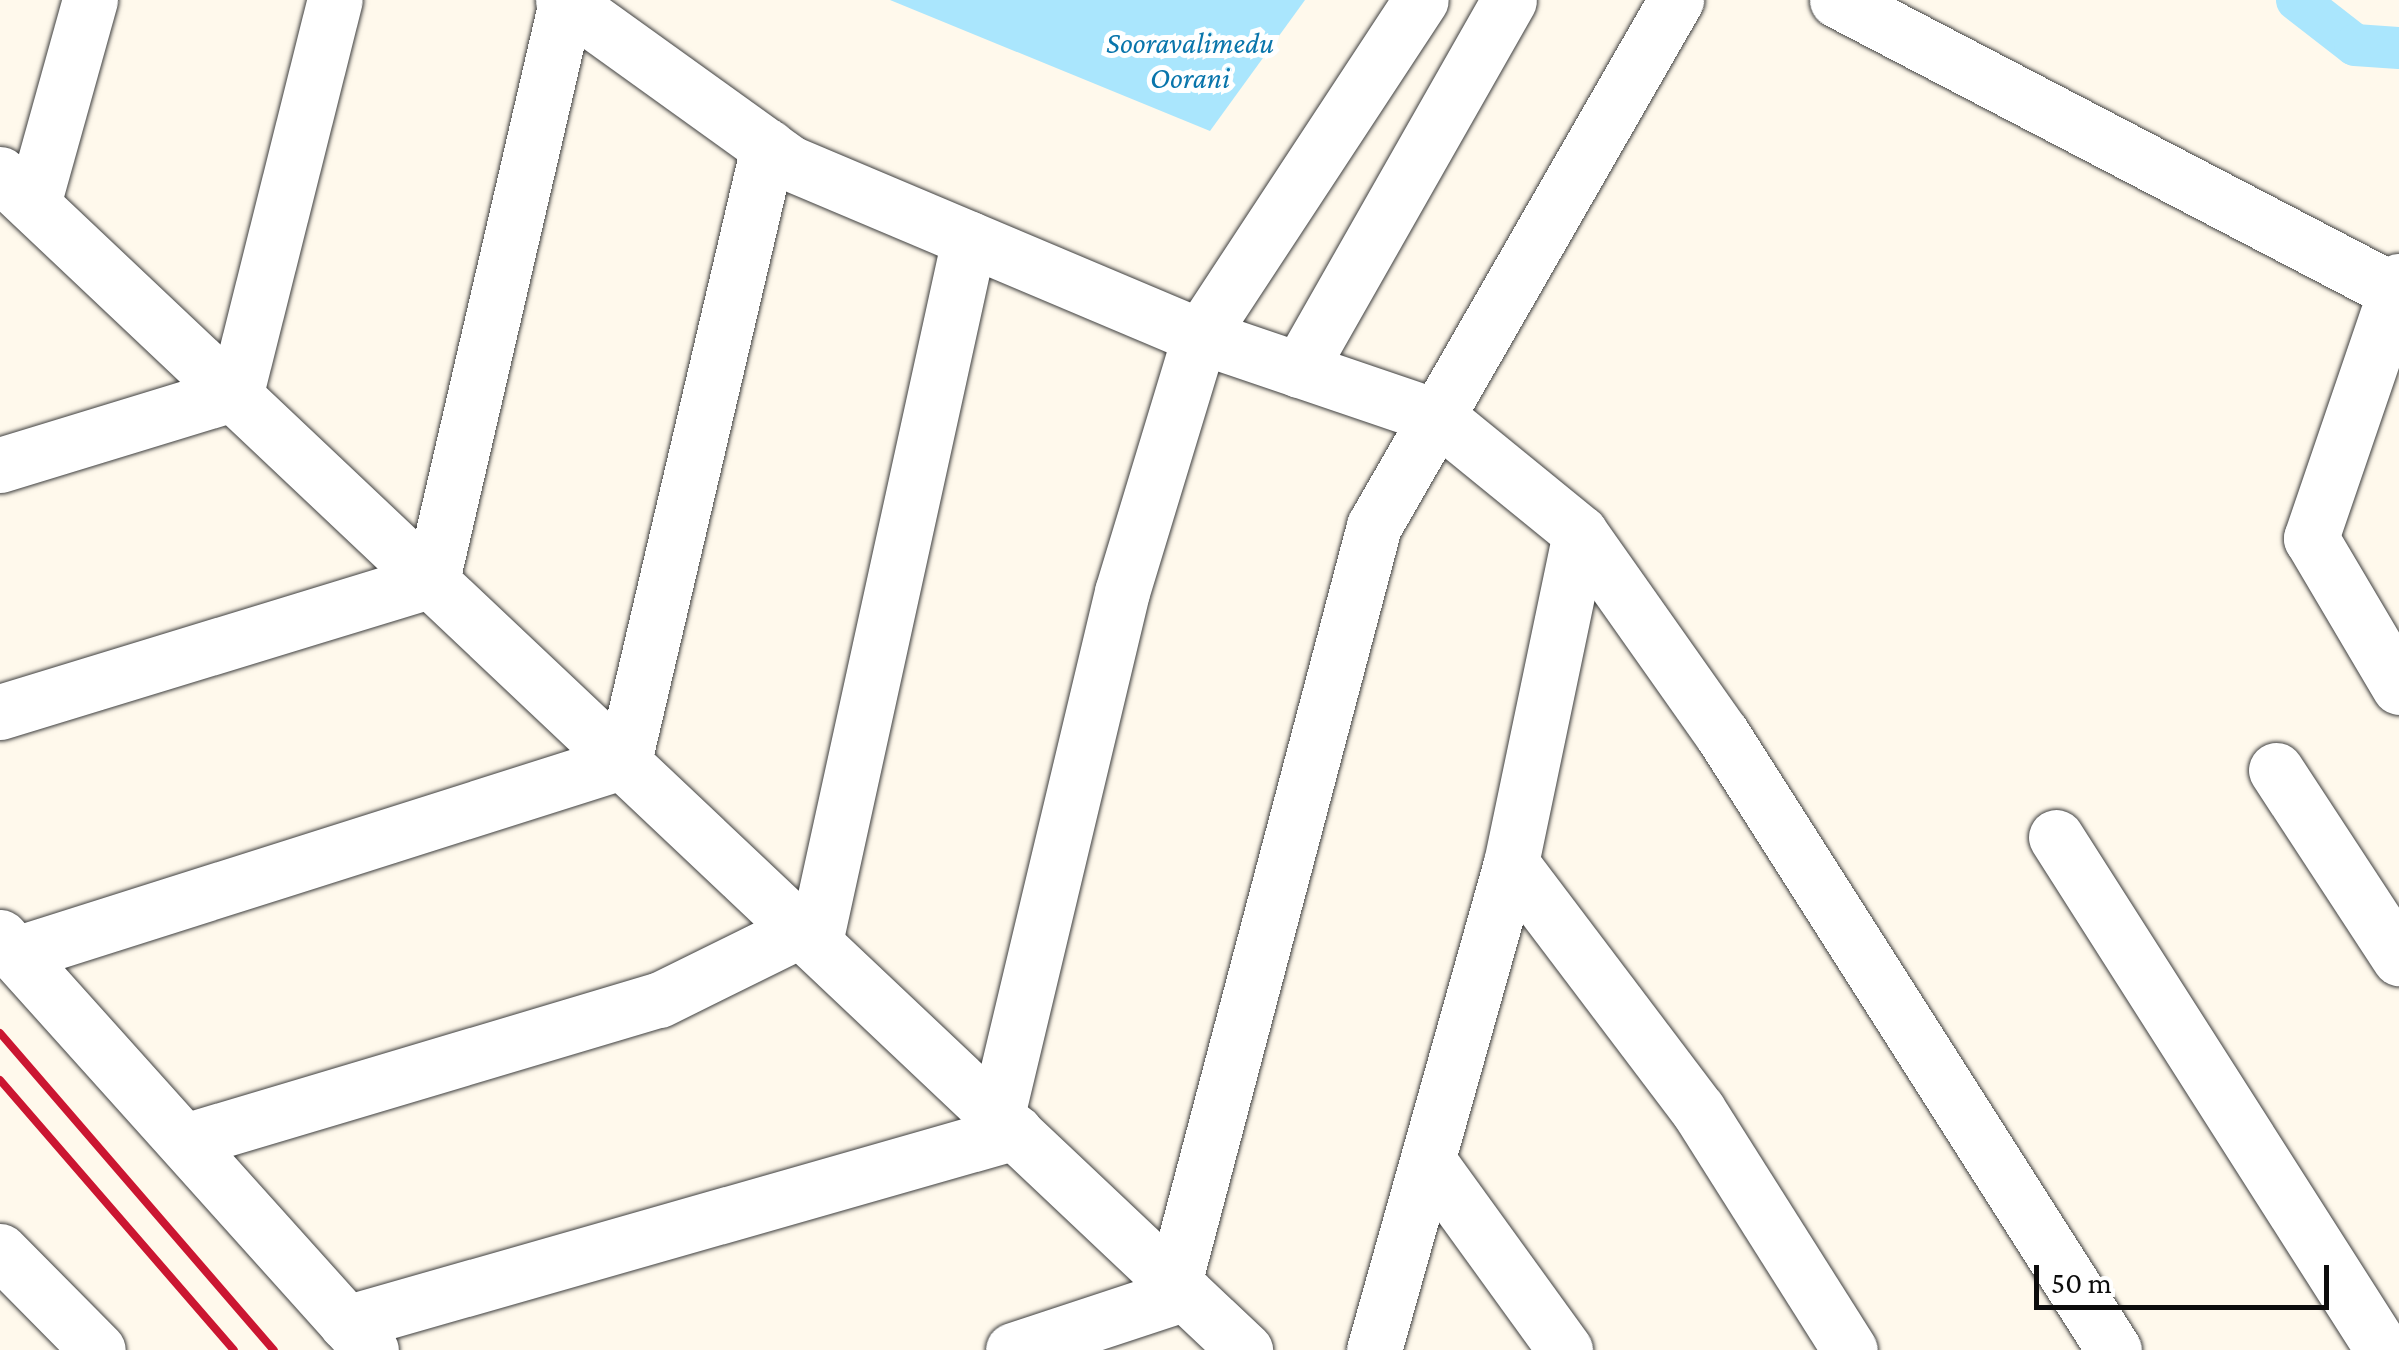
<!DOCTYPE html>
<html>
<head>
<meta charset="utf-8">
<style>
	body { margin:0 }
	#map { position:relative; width:2399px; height:1350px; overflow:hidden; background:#fff9ec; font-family:"Crimson Pro",serif }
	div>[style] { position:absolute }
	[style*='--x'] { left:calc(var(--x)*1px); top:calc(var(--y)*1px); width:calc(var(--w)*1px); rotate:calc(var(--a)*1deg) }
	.water>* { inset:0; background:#aae6fd }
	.canal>* { height:42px; margin:-21px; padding:0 21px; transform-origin:21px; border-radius:21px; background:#aae6fd }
	.roads { filter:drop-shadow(0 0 2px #3f3f3f) drop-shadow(0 0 2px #3f3f3f) }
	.minor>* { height:55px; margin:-27.5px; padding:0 27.5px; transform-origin:27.5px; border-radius:27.5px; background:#fff }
	.rail>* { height:8px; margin:-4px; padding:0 4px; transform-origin:4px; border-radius:4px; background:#cb1631 }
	span { translate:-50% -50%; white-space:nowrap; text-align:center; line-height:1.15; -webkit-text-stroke:10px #fff; paint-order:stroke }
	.water-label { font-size:30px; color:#0975ab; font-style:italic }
	.scale { position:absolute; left:2034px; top:1265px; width:295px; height:45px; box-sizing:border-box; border:5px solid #0c0c0c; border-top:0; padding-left:12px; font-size:30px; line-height:35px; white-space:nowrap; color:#0c0c0c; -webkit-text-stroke:8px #fff; paint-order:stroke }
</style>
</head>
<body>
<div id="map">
	<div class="water">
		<i style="clip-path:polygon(890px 0,1305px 0,1210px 131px)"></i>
	</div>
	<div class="canal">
		<i style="--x:2297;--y:0;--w:73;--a:37.8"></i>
		<i style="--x:2355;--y:45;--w:44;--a:3.9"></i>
	</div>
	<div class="roads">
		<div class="minor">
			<i style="--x:563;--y:0;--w:279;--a:35.7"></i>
			<i style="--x:790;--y:163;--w:445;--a:22.9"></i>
			<i style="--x:1200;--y:336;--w:251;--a:18.8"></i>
			<i style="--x:1438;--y:417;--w:183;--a:39.2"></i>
			<i style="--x:1580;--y:533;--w:337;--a:101.8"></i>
			<i style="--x:1511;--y:863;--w:506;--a:105.71"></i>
			<i style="--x:1837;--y:0;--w:627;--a:27.55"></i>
			<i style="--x:0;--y:174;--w:1713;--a:43.37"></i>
			<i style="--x:33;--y:204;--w:212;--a:-74.4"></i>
			<i style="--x:2399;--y:281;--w:272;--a:108.9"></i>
			<i style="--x:2311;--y:538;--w:173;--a:59.4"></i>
			<i style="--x:1299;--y:370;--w:425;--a:-60.4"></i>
			<i style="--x:0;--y:465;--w:247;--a:-17"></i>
			<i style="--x:236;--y:393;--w:405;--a:-75.9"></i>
			<i style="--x:1580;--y:533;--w:246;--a:54.8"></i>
			<i style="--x:1722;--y:734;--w:730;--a:57.53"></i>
			<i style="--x:0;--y:712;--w:452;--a:-17"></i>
			<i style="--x:432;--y:580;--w:593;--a:-76.95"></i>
			<i style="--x:2276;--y:770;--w:225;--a:56.8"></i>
			<i style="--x:2056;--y:837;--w:608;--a:57.49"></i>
			<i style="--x:1511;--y:863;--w:310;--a:52.9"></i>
			<i style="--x:1698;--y:1110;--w:284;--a:57.7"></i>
			<i style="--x:0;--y:937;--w:555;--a:48.07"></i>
			<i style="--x:815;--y:942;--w:720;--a:-77.64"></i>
			<i style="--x:16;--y:954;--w:638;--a:-17.61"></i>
			<i style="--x:624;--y:761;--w:631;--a:-76.8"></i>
			<i style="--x:997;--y:1115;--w:538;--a:-76.56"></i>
			<i style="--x:1122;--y:592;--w:268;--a:-73.1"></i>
			<i style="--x:1200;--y:336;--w:402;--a:-56.7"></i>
			<i style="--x:188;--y:1140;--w:491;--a:-16.6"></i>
			<i style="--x:659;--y:1000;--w:163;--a:-26.3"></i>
			<i style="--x:1429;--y:1162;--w:232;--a:54.1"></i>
			<i style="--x:0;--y:1251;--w:139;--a:45.3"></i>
			<i style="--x:1174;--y:1283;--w:783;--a:-75.2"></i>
			<i style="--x:1374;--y:526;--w:607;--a:-60.14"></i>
			<i style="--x:346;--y:1323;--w:696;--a:-15.93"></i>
			<i style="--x:1013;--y:1350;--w:181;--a:-18.3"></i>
		</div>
	</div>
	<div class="rail">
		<i style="--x:0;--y:1033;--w:419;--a:49.2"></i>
		<i style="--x:0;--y:1080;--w:357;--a:49.1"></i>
	</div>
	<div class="water-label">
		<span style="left:1190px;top:60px">Sooravalimedu<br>Oorani</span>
	</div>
	<div class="scale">50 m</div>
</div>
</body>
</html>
